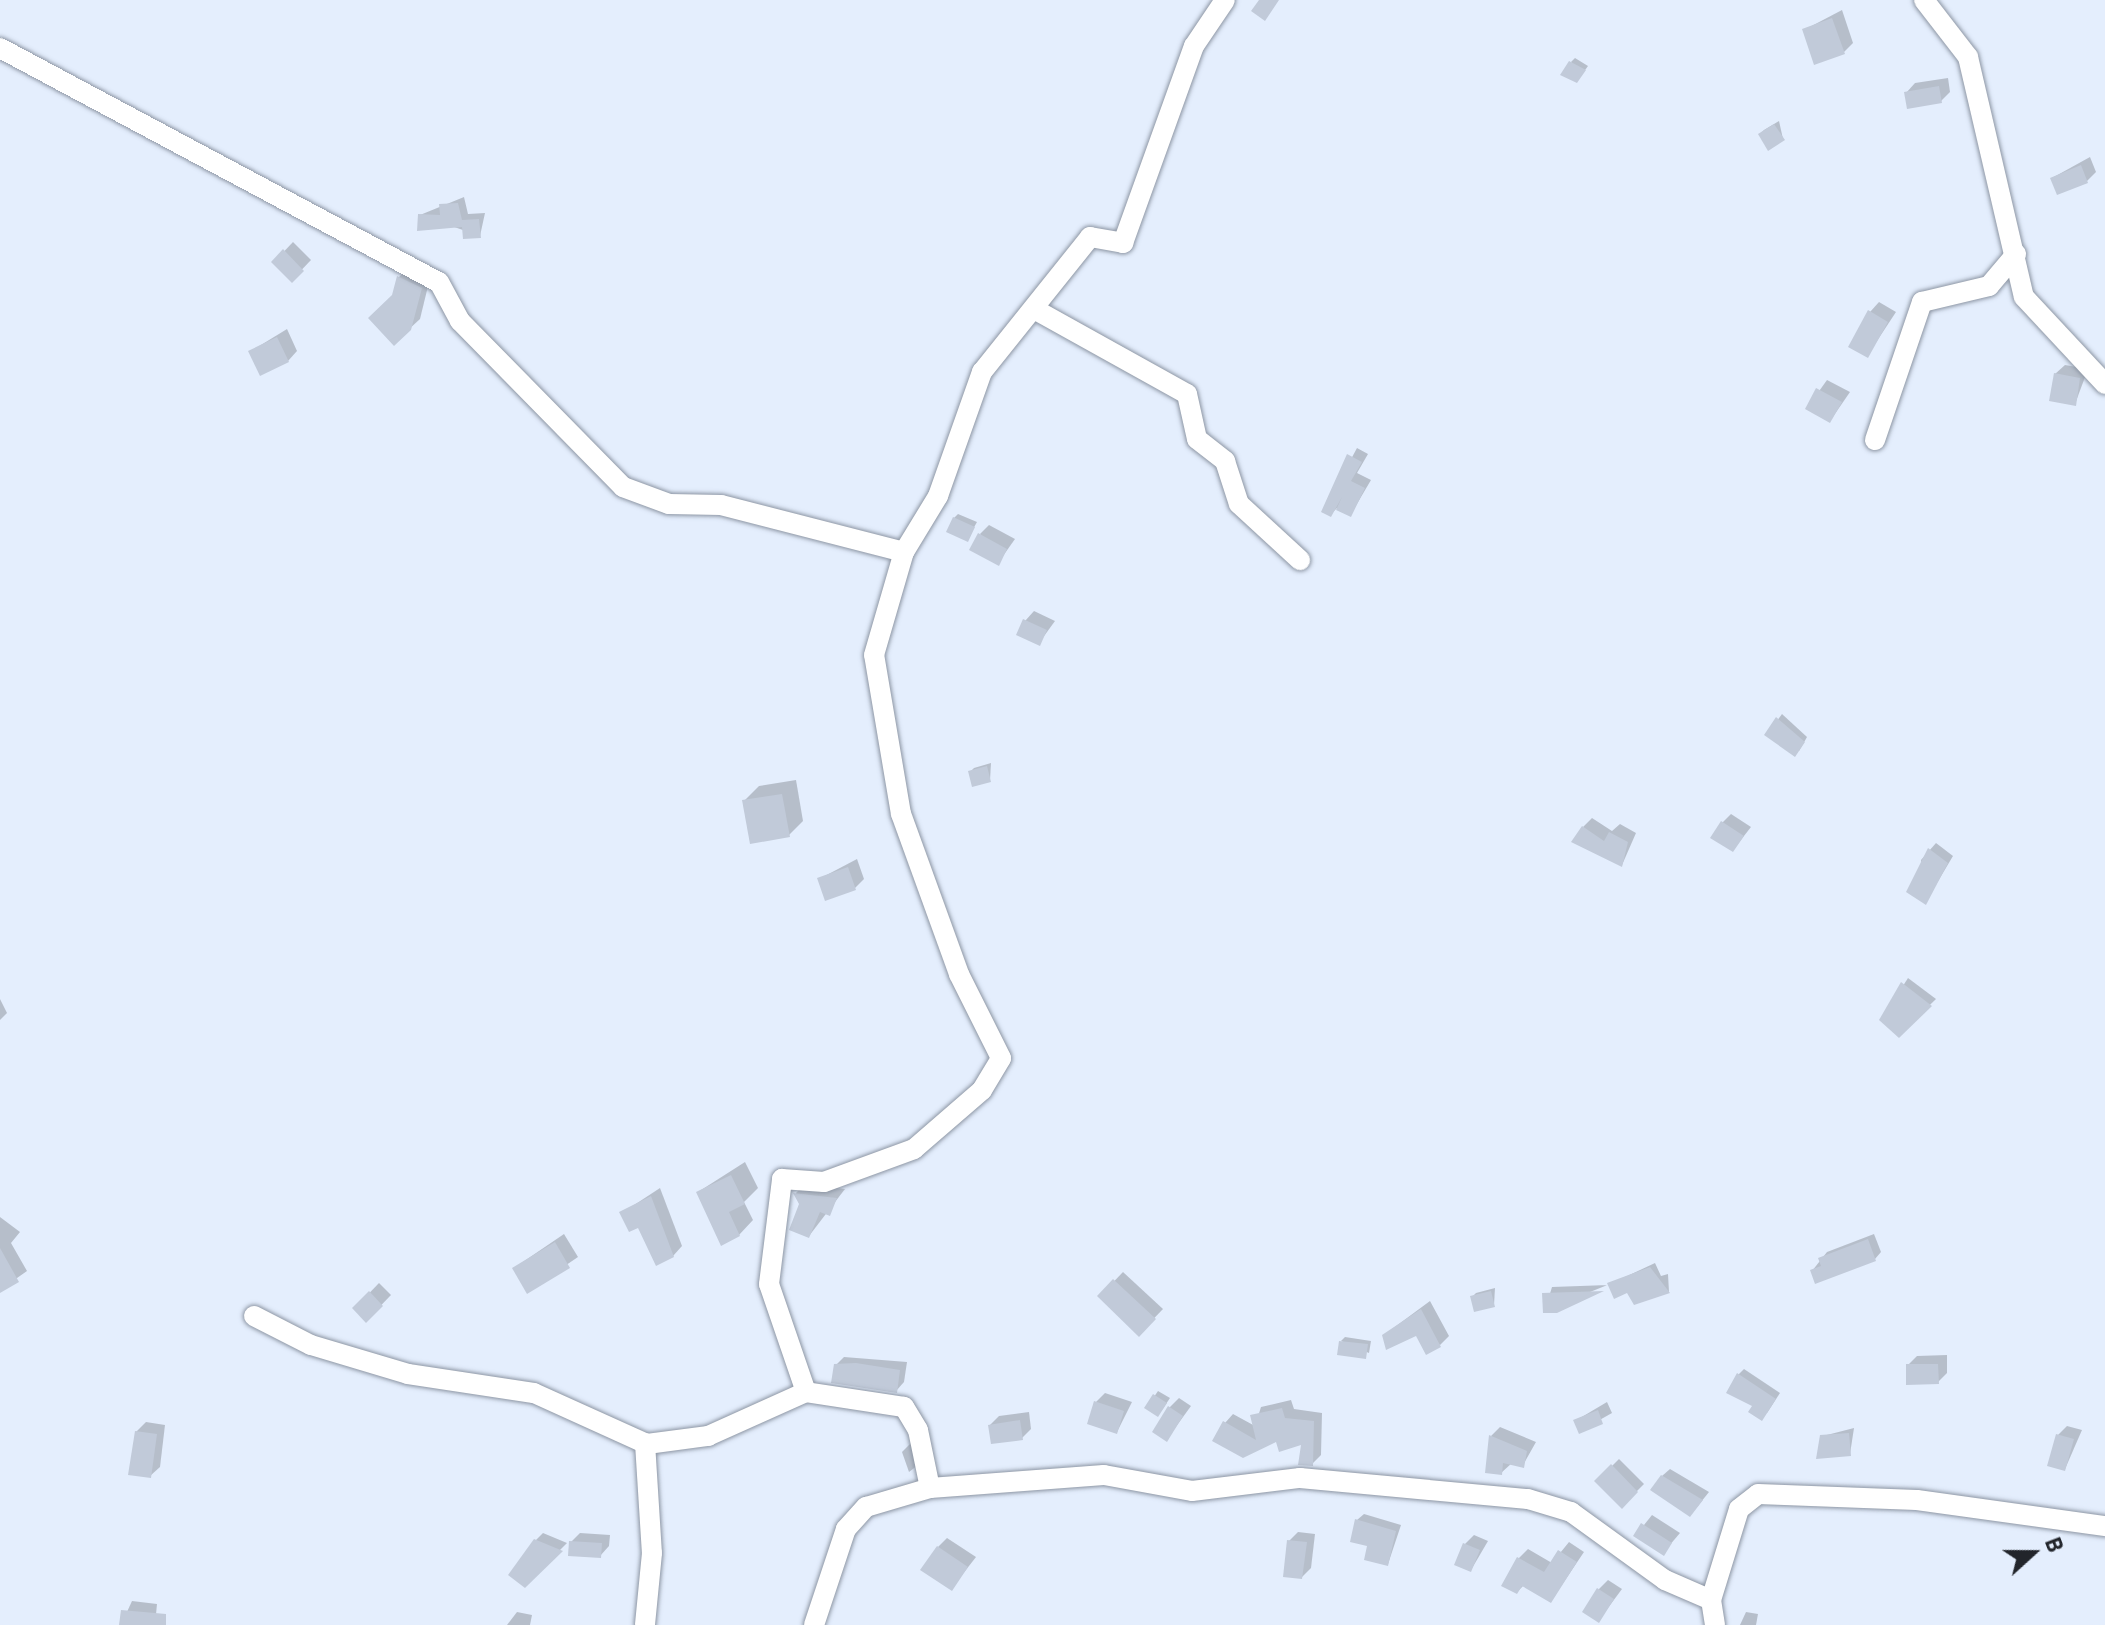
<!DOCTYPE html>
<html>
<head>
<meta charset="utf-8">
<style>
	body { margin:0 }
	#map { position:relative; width:2105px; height:1625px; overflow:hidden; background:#e4eefd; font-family:Barlow,sans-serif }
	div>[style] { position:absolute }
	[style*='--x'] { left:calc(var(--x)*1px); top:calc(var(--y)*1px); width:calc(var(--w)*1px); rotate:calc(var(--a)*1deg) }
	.shadow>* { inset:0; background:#0003 }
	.building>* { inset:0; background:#c1cad9 }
	.roads { filter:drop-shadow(0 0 2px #8d96a4) drop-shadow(0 0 2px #8d96a4) }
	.street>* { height:20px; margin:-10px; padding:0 10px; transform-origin:10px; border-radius:10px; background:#fff }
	span { translate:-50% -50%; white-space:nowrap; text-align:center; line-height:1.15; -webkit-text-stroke:6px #e4eefd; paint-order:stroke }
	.north { position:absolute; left:1993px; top:1513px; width:80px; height:80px; -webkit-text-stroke:6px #e4eefd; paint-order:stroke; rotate:69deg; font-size:22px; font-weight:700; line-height:32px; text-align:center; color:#22252b }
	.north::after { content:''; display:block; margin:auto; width:28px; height:36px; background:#22252b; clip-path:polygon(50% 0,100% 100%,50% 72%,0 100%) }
</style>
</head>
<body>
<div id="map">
	<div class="shadow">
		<i style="clip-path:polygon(1842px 10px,1853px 43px,1844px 52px,1804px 30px)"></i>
		<i style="clip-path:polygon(1575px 58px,1588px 66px,1580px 77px,1571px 62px)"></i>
		<i style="clip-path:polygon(1948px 78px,1950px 92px,1941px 101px,1906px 93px,1915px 83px)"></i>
		<i style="clip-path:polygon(1779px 121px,1783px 139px,1760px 134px,1764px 130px)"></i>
		<i style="clip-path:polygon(2090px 157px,2096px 172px,2087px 181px,2052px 178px)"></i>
		<i style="clip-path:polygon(464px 197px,468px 214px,485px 213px,480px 236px,420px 215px)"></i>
		<i style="clip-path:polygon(293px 242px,311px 260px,292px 280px,274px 262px)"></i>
		<i style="clip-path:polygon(408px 268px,430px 278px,420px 319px,394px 343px,399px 277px)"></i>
		<i style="clip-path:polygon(1879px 302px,1896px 312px,1867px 356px,1870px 312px)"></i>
		<i style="clip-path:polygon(287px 329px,297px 351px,288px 361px,251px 351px)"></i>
		<i style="clip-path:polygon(2065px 365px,2088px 369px,2075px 404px,2055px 374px)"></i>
		<i style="clip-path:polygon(1827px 380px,1850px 392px,1830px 421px,1807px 408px)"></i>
		<i style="clip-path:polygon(1357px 448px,1368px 454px,1357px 473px,1371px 480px,1351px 514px,1337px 508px,1330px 515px,1323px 511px)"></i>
		<i style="clip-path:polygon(958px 514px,977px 522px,967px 540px,954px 518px)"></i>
		<i style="clip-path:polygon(989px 525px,1015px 539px,998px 563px,980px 534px)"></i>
		<i style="clip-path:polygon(1034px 611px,1055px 621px,1039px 643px,1025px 621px)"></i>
		<i style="clip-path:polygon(1782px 714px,1807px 737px,1799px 751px,1767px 735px)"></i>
		<i style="clip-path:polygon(991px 763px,990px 780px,970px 772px,974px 768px)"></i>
		<i style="clip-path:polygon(796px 780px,803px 821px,789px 835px,744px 801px,759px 786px)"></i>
		<i style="clip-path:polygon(1731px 814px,1751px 827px,1733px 850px,1722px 823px)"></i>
		<i style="clip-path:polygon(1592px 818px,1612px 831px,1620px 824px,1636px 833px,1622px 865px,1583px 827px)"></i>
		<i style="clip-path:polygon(1936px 843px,1953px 856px,1925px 903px,1921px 860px)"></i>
		<i style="clip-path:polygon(857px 859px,864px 879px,855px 888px,819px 879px)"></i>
		<i style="clip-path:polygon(1908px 978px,1936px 999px,1899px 1035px,1882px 1019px)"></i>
		<i style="clip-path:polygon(0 999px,7px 1013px,0 1020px)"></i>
		<i style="clip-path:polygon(745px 1162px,758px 1188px,744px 1202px,753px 1220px,739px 1235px,698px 1192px)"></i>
		<i style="clip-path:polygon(805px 1184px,845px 1189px,809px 1236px,796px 1193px)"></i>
		<i style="clip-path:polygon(660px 1188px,682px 1246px,673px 1256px,622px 1213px)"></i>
		<i style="clip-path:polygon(0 1217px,20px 1232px,11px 1243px,27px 1271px,0 1290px)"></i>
		<i style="clip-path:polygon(564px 1234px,578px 1257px,528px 1291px,514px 1268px)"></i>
		<i style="clip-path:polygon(1874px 1234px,1881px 1252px,1875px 1259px,1812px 1271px,1827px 1252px)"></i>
		<i style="clip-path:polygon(1655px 1263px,1661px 1276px,1668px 1274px,1669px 1292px,1610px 1284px,1545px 1310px,1552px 1287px,1608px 1285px)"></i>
		<i style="clip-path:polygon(1123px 1272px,1163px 1309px,1139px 1334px,1100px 1296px)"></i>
		<i style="clip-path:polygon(379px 1283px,391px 1295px,367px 1320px,355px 1308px)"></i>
		<i style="clip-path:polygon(1495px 1288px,1494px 1305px,1472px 1297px,1476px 1293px)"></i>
		<i style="clip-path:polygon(1430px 1301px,1449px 1336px,1440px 1345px,1417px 1333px,1384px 1335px)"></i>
		<i style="clip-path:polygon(1345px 1337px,1371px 1341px,1369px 1353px,1341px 1341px)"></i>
		<i style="clip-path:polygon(1947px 1355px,1947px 1373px,1938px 1382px,1908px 1365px,1917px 1356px)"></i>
		<i style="clip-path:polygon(844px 1357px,907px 1362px,904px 1382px,896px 1391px,836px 1365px)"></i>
		<i style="clip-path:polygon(1744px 1369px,1780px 1393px,1767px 1413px,1738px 1375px)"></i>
		<i style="clip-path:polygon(1158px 1391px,1170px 1398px,1162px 1410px,1147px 1407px)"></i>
		<i style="clip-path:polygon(1105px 1393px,1132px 1402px,1117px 1432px,1096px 1402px)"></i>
		<i style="clip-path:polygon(1179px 1398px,1191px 1406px,1167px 1439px,1169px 1408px)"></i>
		<i style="clip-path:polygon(1291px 1400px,1294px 1409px,1322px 1413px,1321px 1455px,1312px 1464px,1304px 1443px,1278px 1439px,1243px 1456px,1225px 1423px,1233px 1414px,1255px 1426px,1261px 1407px)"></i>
		<i style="clip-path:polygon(1607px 1402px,1612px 1413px,1580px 1431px,1575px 1421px)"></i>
		<i style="clip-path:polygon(1029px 1412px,1031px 1429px,1022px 1438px,990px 1425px,999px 1416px)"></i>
		<i style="clip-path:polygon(146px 1422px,165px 1425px,160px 1467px,150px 1476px,136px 1432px)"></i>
		<i style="clip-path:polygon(2067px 1426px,2082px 1430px,2065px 1469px,2058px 1435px)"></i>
		<i style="clip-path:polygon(1500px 1427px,1536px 1442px,1523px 1465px,1512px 1463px,1501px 1473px,1491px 1436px)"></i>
		<i style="clip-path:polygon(1854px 1428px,1850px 1454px,1818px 1456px,1823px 1436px)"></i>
		<i style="clip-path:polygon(911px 1443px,922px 1462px,909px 1472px,902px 1452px)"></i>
		<i style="clip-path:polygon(1619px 1459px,1644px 1484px,1622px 1506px,1597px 1481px)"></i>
		<i style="clip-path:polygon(1670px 1469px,1709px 1492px,1697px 1507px,1662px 1476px)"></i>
		<i style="clip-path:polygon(1364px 1514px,1401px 1525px,1388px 1564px,1357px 1520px)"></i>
		<i style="clip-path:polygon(1652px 1515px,1680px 1533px,1663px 1553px,1636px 1535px)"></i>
		<i style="clip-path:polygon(1298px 1532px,1315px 1534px,1311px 1568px,1302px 1577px,1289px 1541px)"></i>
		<i style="clip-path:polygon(543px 1533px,567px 1543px,525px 1585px,536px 1540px)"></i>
		<i style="clip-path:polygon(580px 1533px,610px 1535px,609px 1546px,600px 1556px,571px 1542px)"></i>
		<i style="clip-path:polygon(1474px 1535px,1488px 1541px,1471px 1570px,1465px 1544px)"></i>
		<i style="clip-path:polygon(947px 1538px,976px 1557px,951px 1589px,938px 1547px)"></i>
		<i style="clip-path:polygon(1569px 1542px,1584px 1552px,1551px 1601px,1524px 1585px,1517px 1592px,1518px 1559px,1528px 1549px,1552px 1563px)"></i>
		<i style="clip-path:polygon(1608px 1580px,1622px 1589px,1599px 1620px,1599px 1589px)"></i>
		<i style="clip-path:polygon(132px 1601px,157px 1604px,155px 1625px,121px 1625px)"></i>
		<i style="clip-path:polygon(517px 1612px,532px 1615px,530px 1625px,507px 1625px)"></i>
		<i style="clip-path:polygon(1746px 1612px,1758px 1614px,1756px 1625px,1740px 1625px)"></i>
	</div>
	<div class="building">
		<i style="clip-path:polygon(1259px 0,1279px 0,1265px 21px,1251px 11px)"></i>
		<i style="clip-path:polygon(1832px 18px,1845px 54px,1814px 65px,1802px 29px)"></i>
		<i style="clip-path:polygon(1569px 61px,1586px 70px,1577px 83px,1560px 75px)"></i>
		<i style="clip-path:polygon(1939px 86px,1942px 103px,1907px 109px,1904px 92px)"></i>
		<i style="clip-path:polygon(1774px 124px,1785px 140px,1768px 151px,1758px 134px)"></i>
		<i style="clip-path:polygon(2081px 165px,2088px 183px,2057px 195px,2050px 178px)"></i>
		<i style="clip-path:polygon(458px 203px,462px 220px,479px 219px,481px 238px,463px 239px,462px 227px,417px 231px,418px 214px,440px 215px,439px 204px)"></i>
		<i style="clip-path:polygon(283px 249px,304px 271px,292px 283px,271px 262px)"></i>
		<i style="clip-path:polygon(397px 276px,422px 288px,411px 330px,394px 346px,368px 318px,392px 295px)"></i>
		<i style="clip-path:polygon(1868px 310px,1888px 322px,1868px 358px,1848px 347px)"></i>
		<i style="clip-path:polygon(277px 337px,289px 362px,260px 376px,248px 351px)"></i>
		<i style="clip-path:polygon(2054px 373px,2080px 378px,2076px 406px,2049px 401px)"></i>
		<i style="clip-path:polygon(1816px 388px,1842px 402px,1830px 423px,1805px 409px)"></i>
		<i style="clip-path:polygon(1347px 454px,1362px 462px,1351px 481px,1365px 488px,1351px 517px,1336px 510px,1342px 497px,1331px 517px,1321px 512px)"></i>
		<i style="clip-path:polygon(953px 517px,975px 527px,968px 542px,946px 532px)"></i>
		<i style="clip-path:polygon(978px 533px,1007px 549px,999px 566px,969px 550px)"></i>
		<i style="clip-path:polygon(1023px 619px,1047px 630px,1040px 646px,1016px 635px)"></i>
		<i style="clip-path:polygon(1776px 717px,1805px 742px,1795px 757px,1764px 735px)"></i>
		<i style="clip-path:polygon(987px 766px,991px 782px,972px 787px,968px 771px)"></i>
		<i style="clip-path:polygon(782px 794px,790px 837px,750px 844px,742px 800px)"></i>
		<i style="clip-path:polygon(1721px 821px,1744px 836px,1733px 852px,1710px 838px)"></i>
		<i style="clip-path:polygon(1582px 826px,1604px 841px,1609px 832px,1628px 842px,1622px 867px,1571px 842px)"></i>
		<i style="clip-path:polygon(1928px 848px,1948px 863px,1926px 905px,1906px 892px)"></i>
		<i style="clip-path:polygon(848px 867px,856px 890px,825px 901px,817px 878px)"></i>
		<i style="clip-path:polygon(1901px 982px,1932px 1006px,1899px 1038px,1879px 1020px)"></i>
		<i style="clip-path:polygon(731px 1175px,745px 1204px,729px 1212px,740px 1236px,721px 1246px,696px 1192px)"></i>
		<i style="clip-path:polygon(793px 1193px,837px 1198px,830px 1216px,820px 1212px,809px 1238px,789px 1230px,799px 1204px)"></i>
		<i style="clip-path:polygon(651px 1196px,674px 1257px,656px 1266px,638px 1228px,629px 1232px,619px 1212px)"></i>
		<i style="clip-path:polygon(1868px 1239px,1876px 1261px,1815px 1284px,1810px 1270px,1821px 1266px,1818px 1258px)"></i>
		<i style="clip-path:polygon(555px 1242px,570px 1268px,527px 1294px,512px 1268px)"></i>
		<i style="clip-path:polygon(0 1248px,19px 1282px,0 1293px)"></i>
		<i style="clip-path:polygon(1650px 1267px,1670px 1293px,1634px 1305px,1627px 1293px,1614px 1299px,1607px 1283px)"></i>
		<i style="clip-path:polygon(1113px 1279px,1156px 1319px,1139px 1337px,1097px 1296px)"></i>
		<i style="clip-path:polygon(369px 1291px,383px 1306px,366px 1323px,352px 1308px)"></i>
		<i style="clip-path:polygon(1491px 1291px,1495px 1307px,1474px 1312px,1470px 1296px)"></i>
		<i style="clip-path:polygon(1604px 1291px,1557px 1313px,1543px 1313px,1542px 1293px)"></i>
		<i style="clip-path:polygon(1421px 1309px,1441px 1347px,1426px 1355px,1416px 1336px,1386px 1350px,1382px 1335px)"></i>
		<i style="clip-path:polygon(1339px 1341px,1368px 1344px,1366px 1359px,1337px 1355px)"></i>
		<i style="clip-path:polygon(856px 1363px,900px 1370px,897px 1393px,831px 1383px,834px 1364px)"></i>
		<i style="clip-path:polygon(1906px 1364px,1938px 1364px,1939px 1384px,1906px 1385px)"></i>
		<i style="clip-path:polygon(1737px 1373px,1776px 1399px,1762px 1421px,1748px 1412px,1752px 1406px,1726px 1393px)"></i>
		<i style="clip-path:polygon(1153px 1394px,1167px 1403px,1158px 1417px,1144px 1408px)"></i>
		<i style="clip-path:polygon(1094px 1401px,1124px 1411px,1117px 1434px,1087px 1424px)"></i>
		<i style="clip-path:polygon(1168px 1406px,1183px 1416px,1167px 1442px,1152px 1432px)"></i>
		<i style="clip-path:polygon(1282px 1408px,1285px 1418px,1314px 1421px,1313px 1466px,1298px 1465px,1301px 1445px,1279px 1452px,1276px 1442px,1243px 1458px,1212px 1441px,1223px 1421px,1256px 1440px,1250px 1415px)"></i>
		<i style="clip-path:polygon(1598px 1410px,1603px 1424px,1579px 1434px,1573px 1420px)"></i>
		<i style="clip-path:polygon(1020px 1420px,1023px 1440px,991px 1444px,988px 1425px)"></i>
		<i style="clip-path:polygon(135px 1431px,157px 1434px,151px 1478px,128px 1475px)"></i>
		<i style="clip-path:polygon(1849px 1433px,1851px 1456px,1816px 1459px,1820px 1435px)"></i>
		<i style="clip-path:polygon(2056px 1434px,2074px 1439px,2065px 1471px,2047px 1466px)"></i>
		<i style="clip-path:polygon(1489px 1435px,1527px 1451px,1524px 1468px,1503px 1463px,1502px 1475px,1485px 1473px)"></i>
		<i style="clip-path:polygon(1611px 1464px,1638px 1492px,1622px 1509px,1594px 1481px)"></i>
		<i style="clip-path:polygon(1661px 1475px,1703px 1500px,1690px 1517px,1650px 1490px)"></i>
		<i style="clip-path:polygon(1355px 1519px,1396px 1531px,1388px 1566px,1364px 1560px,1367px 1546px,1350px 1542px)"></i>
		<i style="clip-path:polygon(1641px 1523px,1672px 1543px,1664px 1556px,1633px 1536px)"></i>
		<i style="clip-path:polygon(534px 1539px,563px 1551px,525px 1588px,508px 1575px)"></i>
		<i style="clip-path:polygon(1287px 1540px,1307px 1542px,1302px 1579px,1283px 1577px)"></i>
		<i style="clip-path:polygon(569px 1541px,602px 1543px,601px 1558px,568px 1556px)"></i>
		<i style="clip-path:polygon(1463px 1543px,1480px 1550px,1471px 1572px,1454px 1565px)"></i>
		<i style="clip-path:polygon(937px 1546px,968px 1567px,952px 1591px,920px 1570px)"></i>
		<i style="clip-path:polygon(1558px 1550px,1577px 1562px,1551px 1603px,1522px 1586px,1517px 1594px,1501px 1586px,1517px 1557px,1544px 1572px)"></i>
		<i style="clip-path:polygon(1597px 1588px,1614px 1599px,1599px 1623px,1582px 1612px)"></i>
		<i style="clip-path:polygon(121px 1610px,166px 1614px,166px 1625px,119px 1625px)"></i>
	</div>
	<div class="roads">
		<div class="street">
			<i style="--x:1924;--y:0;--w:72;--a:52.3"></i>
			<i style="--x:1968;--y:57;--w:246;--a:76.9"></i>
			<i style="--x:2024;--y:297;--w:119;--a:47"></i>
			<i style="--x:0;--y:48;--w:497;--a:28.1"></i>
			<i style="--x:439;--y:282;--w:44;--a:61.7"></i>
			<i style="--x:460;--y:321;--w:233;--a:45.5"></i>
			<i style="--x:623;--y:487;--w:49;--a:20.3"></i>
			<i style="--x:669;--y:504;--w:52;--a:1.1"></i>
			<i style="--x:721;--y:505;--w:189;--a:14.4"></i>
			<i style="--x:1034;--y:309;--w:175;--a:29.1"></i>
			<i style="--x:1187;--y:394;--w:46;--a:77.5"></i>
			<i style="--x:1197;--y:439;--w:36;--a:38"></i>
			<i style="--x:1225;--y:461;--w:45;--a:72"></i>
			<i style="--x:1239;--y:504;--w:83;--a:42.6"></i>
			<i style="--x:1875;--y:440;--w:146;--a:-71.2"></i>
			<i style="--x:1922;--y:302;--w:69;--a:-13.4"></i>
			<i style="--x:1989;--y:286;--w:42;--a:-49.8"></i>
			<i style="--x:254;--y:1316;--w:64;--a:27"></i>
			<i style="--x:311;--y:1345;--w:101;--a:16.6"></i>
			<i style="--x:408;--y:1374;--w:127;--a:8.6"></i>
			<i style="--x:534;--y:1393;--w:124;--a:24.3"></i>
			<i style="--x:647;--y:1444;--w:62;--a:-7.5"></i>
			<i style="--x:708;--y:1436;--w:107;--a:-24.2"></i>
			<i style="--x:645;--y:1443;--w:110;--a:86.4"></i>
			<i style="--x:652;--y:1553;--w:72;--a:95.6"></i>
			<i style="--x:930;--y:1488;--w:59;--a:-101.7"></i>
			<i style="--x:918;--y:1430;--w:27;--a:-121"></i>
			<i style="--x:904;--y:1407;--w:99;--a:-171.3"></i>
			<i style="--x:806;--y:1392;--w:114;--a:-108.9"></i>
			<i style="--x:769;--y:1284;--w:106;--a:-82.9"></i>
			<i style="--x:782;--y:1179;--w:42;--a:4.1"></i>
			<i style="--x:824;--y:1182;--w:96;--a:-20.1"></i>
			<i style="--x:914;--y:1149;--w:90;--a:-40.9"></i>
			<i style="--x:982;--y:1090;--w:37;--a:-59"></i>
			<i style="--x:1001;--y:1058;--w:94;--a:-116.6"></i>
			<i style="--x:959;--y:974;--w:170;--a:-109.9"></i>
			<i style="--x:901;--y:814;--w:161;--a:-99.6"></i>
			<i style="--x:874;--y:655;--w:107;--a:-73.8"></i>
			<i style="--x:904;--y:552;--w:66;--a:-58.7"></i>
			<i style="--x:938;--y:496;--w:132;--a:-70.5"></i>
			<i style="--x:982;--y:372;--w:173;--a:-51.3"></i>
			<i style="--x:1090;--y:237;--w:34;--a:10"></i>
			<i style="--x:1123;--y:243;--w:209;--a:-70.2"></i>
			<i style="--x:1194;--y:46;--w:55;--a:-56"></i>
			<i style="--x:814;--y:1625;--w:101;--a:-71.6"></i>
			<i style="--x:846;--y:1529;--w:30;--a:-48"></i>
			<i style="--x:866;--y:1507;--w:67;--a:-16.5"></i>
			<i style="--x:930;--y:1488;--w:174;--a:-4.3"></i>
			<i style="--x:1104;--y:1475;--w:89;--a:10.3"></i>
			<i style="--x:1192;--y:1491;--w:109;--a:-6.9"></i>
			<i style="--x:1300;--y:1478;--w:229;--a:5.3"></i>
			<i style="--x:1528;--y:1499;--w:45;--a:16.8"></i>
			<i style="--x:1571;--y:1512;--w:116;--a:35.9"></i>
			<i style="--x:1665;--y:1580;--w:50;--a:23.5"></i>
			<i style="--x:1715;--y:1625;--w:25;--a:-99"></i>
			<i style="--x:1711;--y:1600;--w:95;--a:-72.9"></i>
			<i style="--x:1739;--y:1509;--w:24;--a:-38"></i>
			<i style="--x:1758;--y:1494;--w:159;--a:2.2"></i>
			<i style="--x:1917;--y:1500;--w:190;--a:7.9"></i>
		</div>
	</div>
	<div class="north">B</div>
</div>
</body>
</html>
